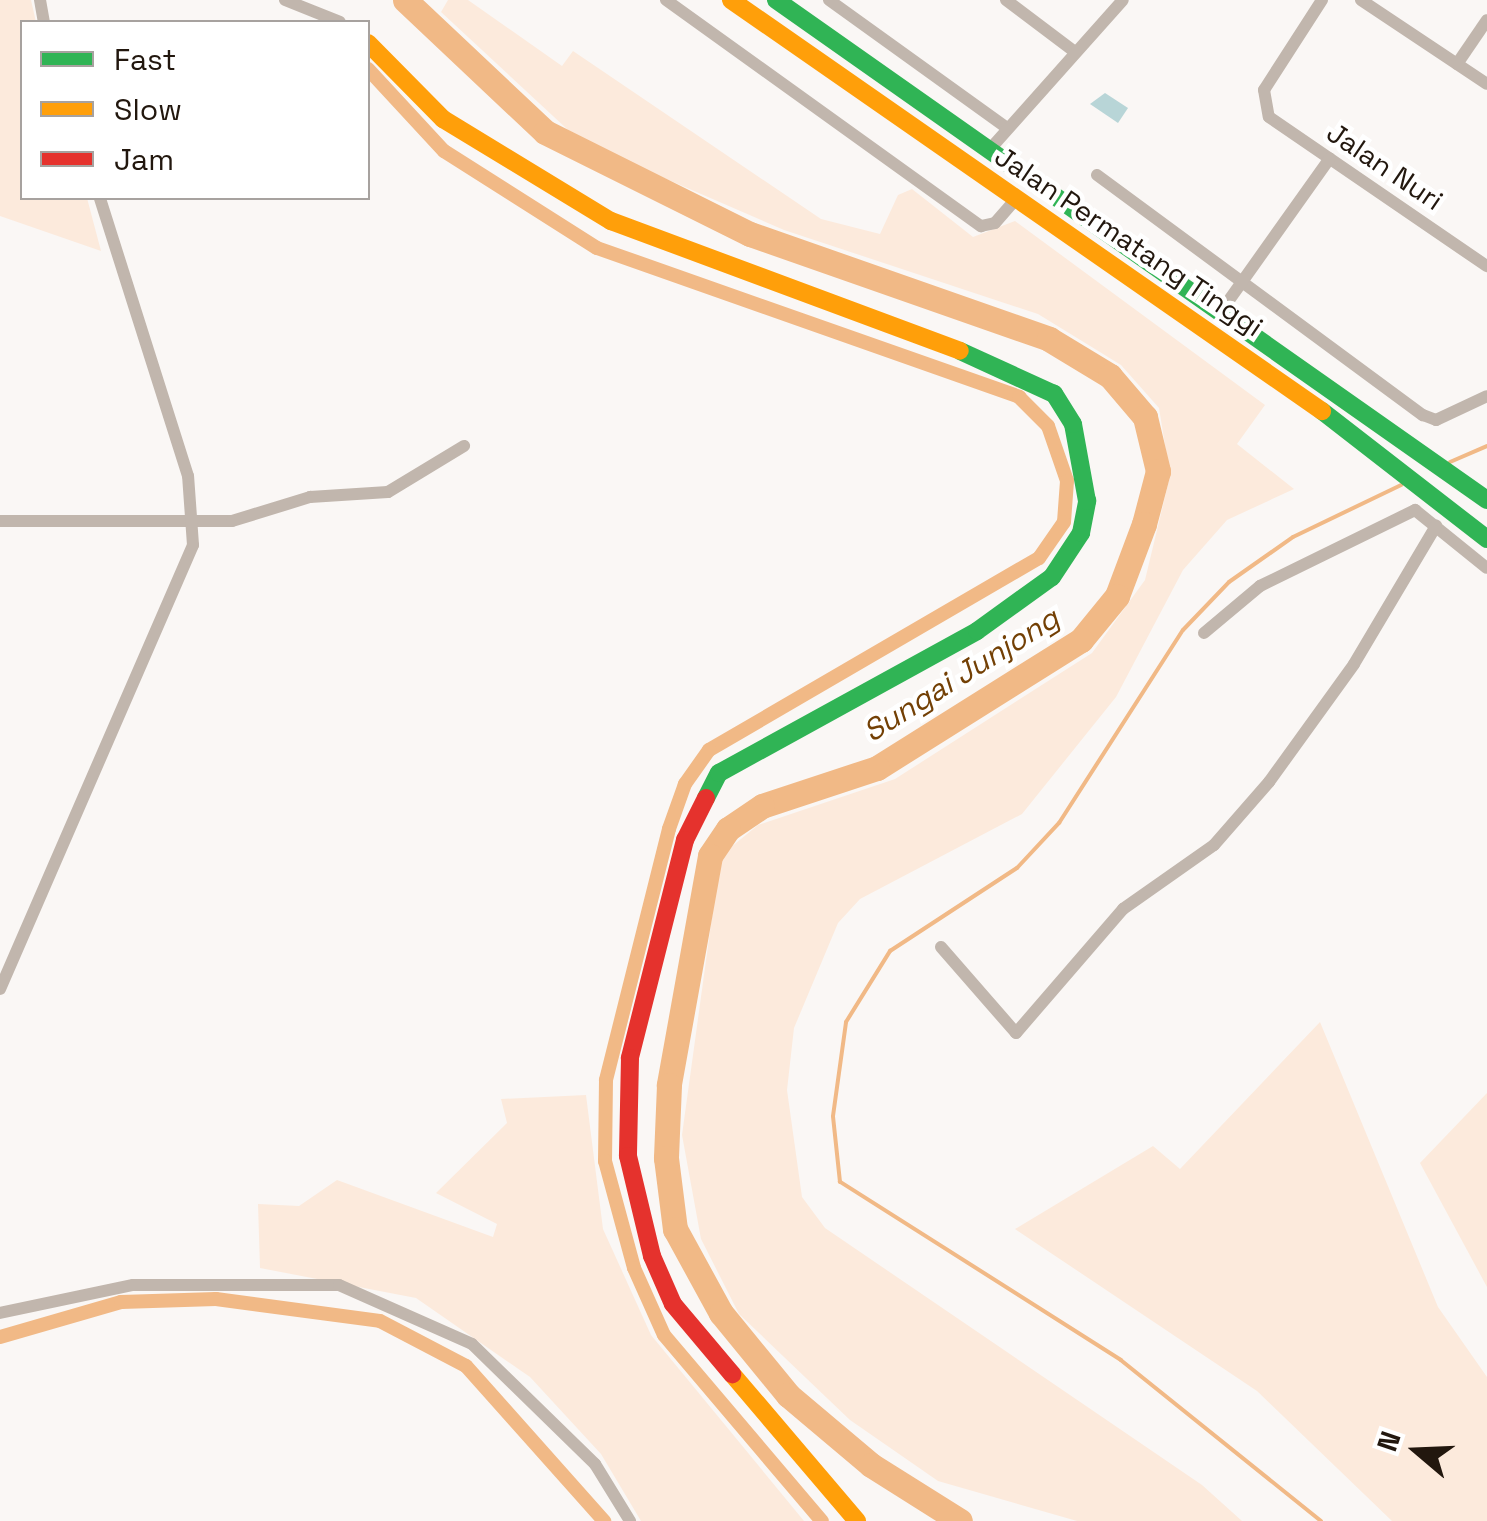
<!DOCTYPE html>
<html>
<head>
<meta charset="utf-8">
<style>
	body { margin:0 }
	#map { position:relative; width:1487px; height:1521px; overflow:hidden; background:#faf7f5; font-family:"Space Grotesk",sans-serif }
	div>[style] { position:absolute }
	[style*='--x'] { left:calc(var(--x)*1px); top:calc(var(--y)*1px); width:calc(var(--w)*1px); rotate:calc(var(--a)*1deg) }
	.green>* { inset:0; background:#fceadc }
	.stream>* { height:4px; margin:-2px; padding:0 2px; transform-origin:2px; border-radius:2px; background:#f1b986 }
	.canal>* { height:14px; margin:-7px; padding:0 7px; transform-origin:7px; border-radius:7px; background:#f1b986 }
	.river>* { height:25px; margin:-12.5px; padding:0 12.5px; transform-origin:12.5px; border-radius:12.5px; background:#f1b986 }
	.building>* { inset:0; background:#b8d5d7 }
	.street>* { height:12px; margin:-6px; padding:0 6px; transform-origin:6px; border-radius:6px; background:#c1b6ad }
	.fast>* { height:18px; margin:-9px; padding:0 9px; transform-origin:9px; border-radius:9px; background:#30b455 }
	.slow>* { height:18px; margin:-9px; padding:0 9px; transform-origin:9px; border-radius:9px; background:#ff9f0a }
	.jam>* { height:18px; margin:-9px; padding:0 9px; transform-origin:9px; border-radius:9px; background:#e5322d }
	span { translate:-50% -50%; white-space:nowrap; text-align:center; line-height:1.15; -webkit-text-stroke:9px #fff; paint-order:stroke }
	.street-label { font-size:28px; color:#22170e }
	.water-label { font-size:30px; color:#734005; font-style:italic }
	.legend { position:absolute; left:20px; top:20px; width:350px; height:180px; box-sizing:border-box; background:#fff; border:2px solid #a7a29f; margin:0; padding:12px 18px; list-style:none; font-size:30px; color:#22170e }
	.legend li { display:flex; align-items:center; gap:20px; height:50px }
	.legend b { width:50px; border:2px solid #a7a29f }
	.north { position:absolute; left:1367px; top:1401px; width:100px; height:100px; -webkit-text-stroke:8px #fff; paint-order:stroke; rotate:289deg; font-size:28px; font-weight:700; line-height:40px; text-align:center; color:#22170e }
	.north::after { content:''; display:block; margin:auto; width:35px; height:45px; background:#22170e; clip-path:polygon(50% 0,100% 100%,50% 72%,0 100%) }
</style>
</head>
<body>
<div id="map">
	<div class="green">
		<i style="clip-path:polygon(0 0,31px 0,36px 22px,22px 22px,22px 198px,87px 198px,101px 251px,0 216px)"></i>
		<i style="clip-path:polygon(448px 0,468px 0,562px 66px,573px 51px,821px 219px,880px 234px,898px 195px,912px 189px,973px 237px,1015px 221px,1265px 405px,1237px 444px,1294px 489px,1227px 520px,1183px 570px,1116px 697px,1022px 814px,860px 899px,838px 923px,794px 1028px,787px 1090px,802px 1197px,825px 1228px,1202px 1485px,1242px 1521px,1077px 1521px,938px 1481px,850px 1420px,739px 1314px,701px 1239px,682px 1135px,719px 866px,730px 848px,758px 825px,895px 779px,1092px 653px,1145px 580px,1170px 476px,1159px 408px,1121px 365px,1038px 314px,784px 230px,581px 142px,441px 12px)"></i>
		<i style="clip-path:polygon(1320px 1022px,1438px 1307px,1487px 1377px,1487px 1521px,1392px 1521px,1257px 1391px,1015px 1229px,1153px 1146px,1180px 1169px)"></i>
		<i style="clip-path:polygon(1487px 1093px,1487px 1287px,1420px 1163px)"></i>
		<i style="clip-path:polygon(586px 1095px,603px 1229px,651px 1335px,804px 1521px,641px 1521px,601px 1454px,530px 1377px,416px 1298px,260px 1268px,258px 1204px,299px 1206px,337px 1180px,493px 1237px,497px 1224px,436px 1193px,507px 1123px,501px 1099px)"></i>
	</div>
	<div class="stream">
		<i style="--x:1450;--y:462;--w:40;--a:-23.4"></i>
		<i style="--x:1321;--y:1521;--w:257;--a:-141.2"></i>
		<i style="--x:1121;--y:1360;--w:333;--a:-147.6"></i>
		<i style="--x:840;--y:1182;--w:66;--a:-96.1"></i>
		<i style="--x:833;--y:1116;--w:95;--a:-82.1"></i>
		<i style="--x:846;--y:1022;--w:84;--a:-58.2"></i>
		<i style="--x:890;--y:951;--w:152;--a:-33.2"></i>
		<i style="--x:1017;--y:868;--w:62;--a:-47"></i>
		<i style="--x:1059;--y:823;--w:229;--a:-57.3"></i>
		<i style="--x:1183;--y:630;--w:66;--a:-46.2"></i>
		<i style="--x:1229;--y:582;--w:78;--a:-35.1"></i>
		<i style="--x:1293;--y:537;--w:120;--a:-25.7"></i>
	</div>
	<div class="canal">
		<i style="--x:368;--y:69;--w:112;--a:47.2"></i>
		<i style="--x:444;--y:151;--w:181;--a:32.4"></i>
		<i style="--x:597;--y:248;--w:448;--a:19.4"></i>
		<i style="--x:1019;--y:397;--w:41;--a:45"></i>
		<i style="--x:1048;--y:426;--w:58;--a:70.9"></i>
		<i style="--x:1067;--y:481;--w:41;--a:94.2"></i>
		<i style="--x:1064;--y:522;--w:44;--a:124.8"></i>
		<i style="--x:1039;--y:558;--w:382;--a:149.8"></i>
		<i style="--x:709;--y:750;--w:42;--a:125.2"></i>
		<i style="--x:685;--y:784;--w:48;--a:109.6"></i>
		<i style="--x:669;--y:829;--w:259;--a:104.1"></i>
		<i style="--x:606;--y:1080;--w:81;--a:90.7"></i>
		<i style="--x:605;--y:1161;--w:111;--a:74.8"></i>
		<i style="--x:634;--y:1268;--w:73;--a:65.9"></i>
		<i style="--x:664;--y:1335;--w:244;--a:49.7"></i>
		<i style="--x:0;--y:1337;--w:126;--a:-16.1"></i>
		<i style="--x:121;--y:1302;--w:95;--a:-1.8"></i>
		<i style="--x:216;--y:1299;--w:165;--a:7.6"></i>
		<i style="--x:380;--y:1321;--w:97;--a:27.6"></i>
		<i style="--x:466;--y:1366;--w:208;--a:48.3"></i>
	</div>
	<div class="river">
		<i style="--x:405;--y:0;--w:192;--a:43.3"></i>
		<i style="--x:545;--y:132;--w:229;--a:26.5"></i>
		<i style="--x:750;--y:234;--w:317;--a:19.3"></i>
		<i style="--x:1049;--y:339;--w:71;--a:31.2"></i>
		<i style="--x:1110;--y:376;--w:54;--a:49.5"></i>
		<i style="--x:1145;--y:417;--w:56;--a:76.5"></i>
		<i style="--x:1158;--y:471;--w:55;--a:104.8"></i>
		<i style="--x:1144;--y:524;--w:77;--a:110.6"></i>
		<i style="--x:1117;--y:596;--w:57;--a:129.3"></i>
		<i style="--x:1081;--y:640;--w:241;--a:147.9"></i>
		<i style="--x:877;--y:768;--w:121;--a:161.7"></i>
		<i style="--x:762;--y:806;--w:41;--a:145.9"></i>
		<i style="--x:728;--y:829;--w:32;--a:124"></i>
		<i style="--x:710;--y:856;--w:233;--a:100.2"></i>
		<i style="--x:669;--y:1085;--w:73;--a:92.4"></i>
		<i style="--x:666;--y:1158;--w:72;--a:82.8"></i>
		<i style="--x:675;--y:1229;--w:96;--a:61.3"></i>
		<i style="--x:721;--y:1313;--w:106;--a:50.7"></i>
		<i style="--x:788;--y:1395;--w:109;--a:40.1"></i>
		<i style="--x:871;--y:1465;--w:105;--a:32.2"></i>
	</div>
	<div class="building">
		<i style="clip-path:polygon(1105px 93px,1128px 108px,1118px 123px,1090px 104px)"></i>
	</div>
	<div class="street">
		<i style="--x:40;--y:0;--w:22;--a:80"></i>
		<i style="--x:285;--y:0;--w:59;--a:21.8"></i>
		<i style="--x:666;--y:0;--w:388;--a:35.7"></i>
		<i style="--x:981;--y:226;--w:14;--a:-12"></i>
		<i style="--x:995;--y:223;--w:32;--a:-49"></i>
		<i style="--x:829;--y:0;--w:219;--a:35.7"></i>
		<i style="--x:1006;--y:0;--w:86;--a:37"></i>
		<i style="--x:1322;--y:0;--w:107;--a:122.8"></i>
		<i style="--x:1264;--y:90;--w:27;--a:80"></i>
		<i style="--x:1269;--y:117;--w:264;--a:34.4"></i>
		<i style="--x:1361;--y:0;--w:151;--a:33.7"></i>
		<i style="--x:1457;--y:64;--w:53;--a:-55.7"></i>
		<i style="--x:991;--y:148;--w:198;--a:-48.3"></i>
		<i style="--x:1097;--y:175;--w:405;--a:36.4"></i>
		<i style="--x:1423;--y:415;--w:14;--a:21"></i>
		<i style="--x:1436;--y:420;--w:56;--a:-25.2"></i>
		<i style="--x:1222;--y:310;--w:186;--a:-54.6"></i>
		<i style="--x:0;--y:521;--w:232;--a:0"></i>
		<i style="--x:232;--y:521;--w:82;--a:-17.1"></i>
		<i style="--x:310;--y:497;--w:78;--a:-3.7"></i>
		<i style="--x:388;--y:492;--w:89;--a:-31.2"></i>
		<i style="--x:1204;--y:633;--w:73;--a:-40"></i>
		<i style="--x:1260;--y:586;--w:173;--a:-26.1"></i>
		<i style="--x:1415;--y:510;--w:92;--a:38.9"></i>
		<i style="--x:941;--y:947;--w:114;--a:48.9"></i>
		<i style="--x:1016;--y:1033;--w:164;--a:-49.2"></i>
		<i style="--x:1123;--y:909;--w:111;--a:-35.1"></i>
		<i style="--x:1214;--y:845;--w:84;--a:-48.9"></i>
		<i style="--x:1269;--y:782;--w:145;--a:-54.2"></i>
		<i style="--x:1354;--y:664;--w:161;--a:-59.3"></i>
		<i style="--x:0;--y:989;--w:484;--a:-66.5"></i>
		<i style="--x:193;--y:545;--w:69;--a:-94.1"></i>
		<i style="--x:188;--y:476;--w:292;--a:-107.6"></i>
		<i style="--x:0;--y:1313;--w:136;--a:-11.9"></i>
		<i style="--x:133;--y:1285;--w:206;--a:0"></i>
		<i style="--x:339;--y:1285;--w:145;--a:23.9"></i>
		<i style="--x:472;--y:1344;--w:172;--a:44.3"></i>
		<i style="--x:595;--y:1464;--w:67;--a:58.4"></i>
	</div>
	<div class="fast">
		<i style="--x:776;--y:0;--w:869;--a:35.12"></i>
		<i style="--x:1322;--y:411;--w:209;--a:37.8"></i>
		<i style="--x:706;--y:798;--w:28;--a:-63"></i>
		<i style="--x:719;--y:773;--w:294;--a:-28.8"></i>
		<i style="--x:977;--y:631;--w:92;--a:-35.8"></i>
		<i style="--x:1052;--y:577;--w:53;--a:-56.6"></i>
		<i style="--x:1081;--y:533;--w:33;--a:-79"></i>
		<i style="--x:1087;--y:501;--w:78;--a:-100.3"></i>
		<i style="--x:1073;--y:424;--w:36;--a:-122"></i>
		<i style="--x:1054;--y:394;--w:103;--a:-155.4"></i>
	</div>
	<div class="slow">
		<i style="--x:731;--y:0;--w:720;--a:34.82"></i>
		<i style="--x:368;--y:43;--w:107;--a:45.4"></i>
		<i style="--x:443;--y:119;--w:197;--a:31.3"></i>
		<i style="--x:611;--y:221;--w:372;--a:20.4"></i>
		<i style="--x:732;--y:1374;--w:193;--a:49.6"></i>
	</div>
	<div class="jam">
		<i style="--x:706;--y:798;--w:47;--a:116.6"></i>
		<i style="--x:685;--y:840;--w:225;--a:104.2"></i>
		<i style="--x:630;--y:1058;--w:98;--a:91.2"></i>
		<i style="--x:628;--y:1156;--w:103;--a:76.5"></i>
		<i style="--x:652;--y:1256;--w:52;--a:66.4"></i>
		<i style="--x:673;--y:1304;--w:92;--a:49.9"></i>
	</div>
	<div class="street-label">
		<span style="left:1385px;top:166px;rotate:34deg">Jalan Nuri</span>
		<span style="left:1129px;top:241px;rotate:34deg">Jalan Permatang Tinggi</span>
	</div>
	<div class="water-label">
		<span style="left:961px;top:675px;rotate:-32deg">Sungai Junjong</span>
	</div>
	<ul class="legend">
	<li><b style="height:12px;background:#30b455"></b>Fast</li>
	<li><b style="height:12px;background:#ff9f0a"></b>Slow</li>
	<li><b style="height:12px;background:#e5322d"></b>Jam</li>
	</ul>
	<div class="north">N</div>
</div>
</body>
</html>
